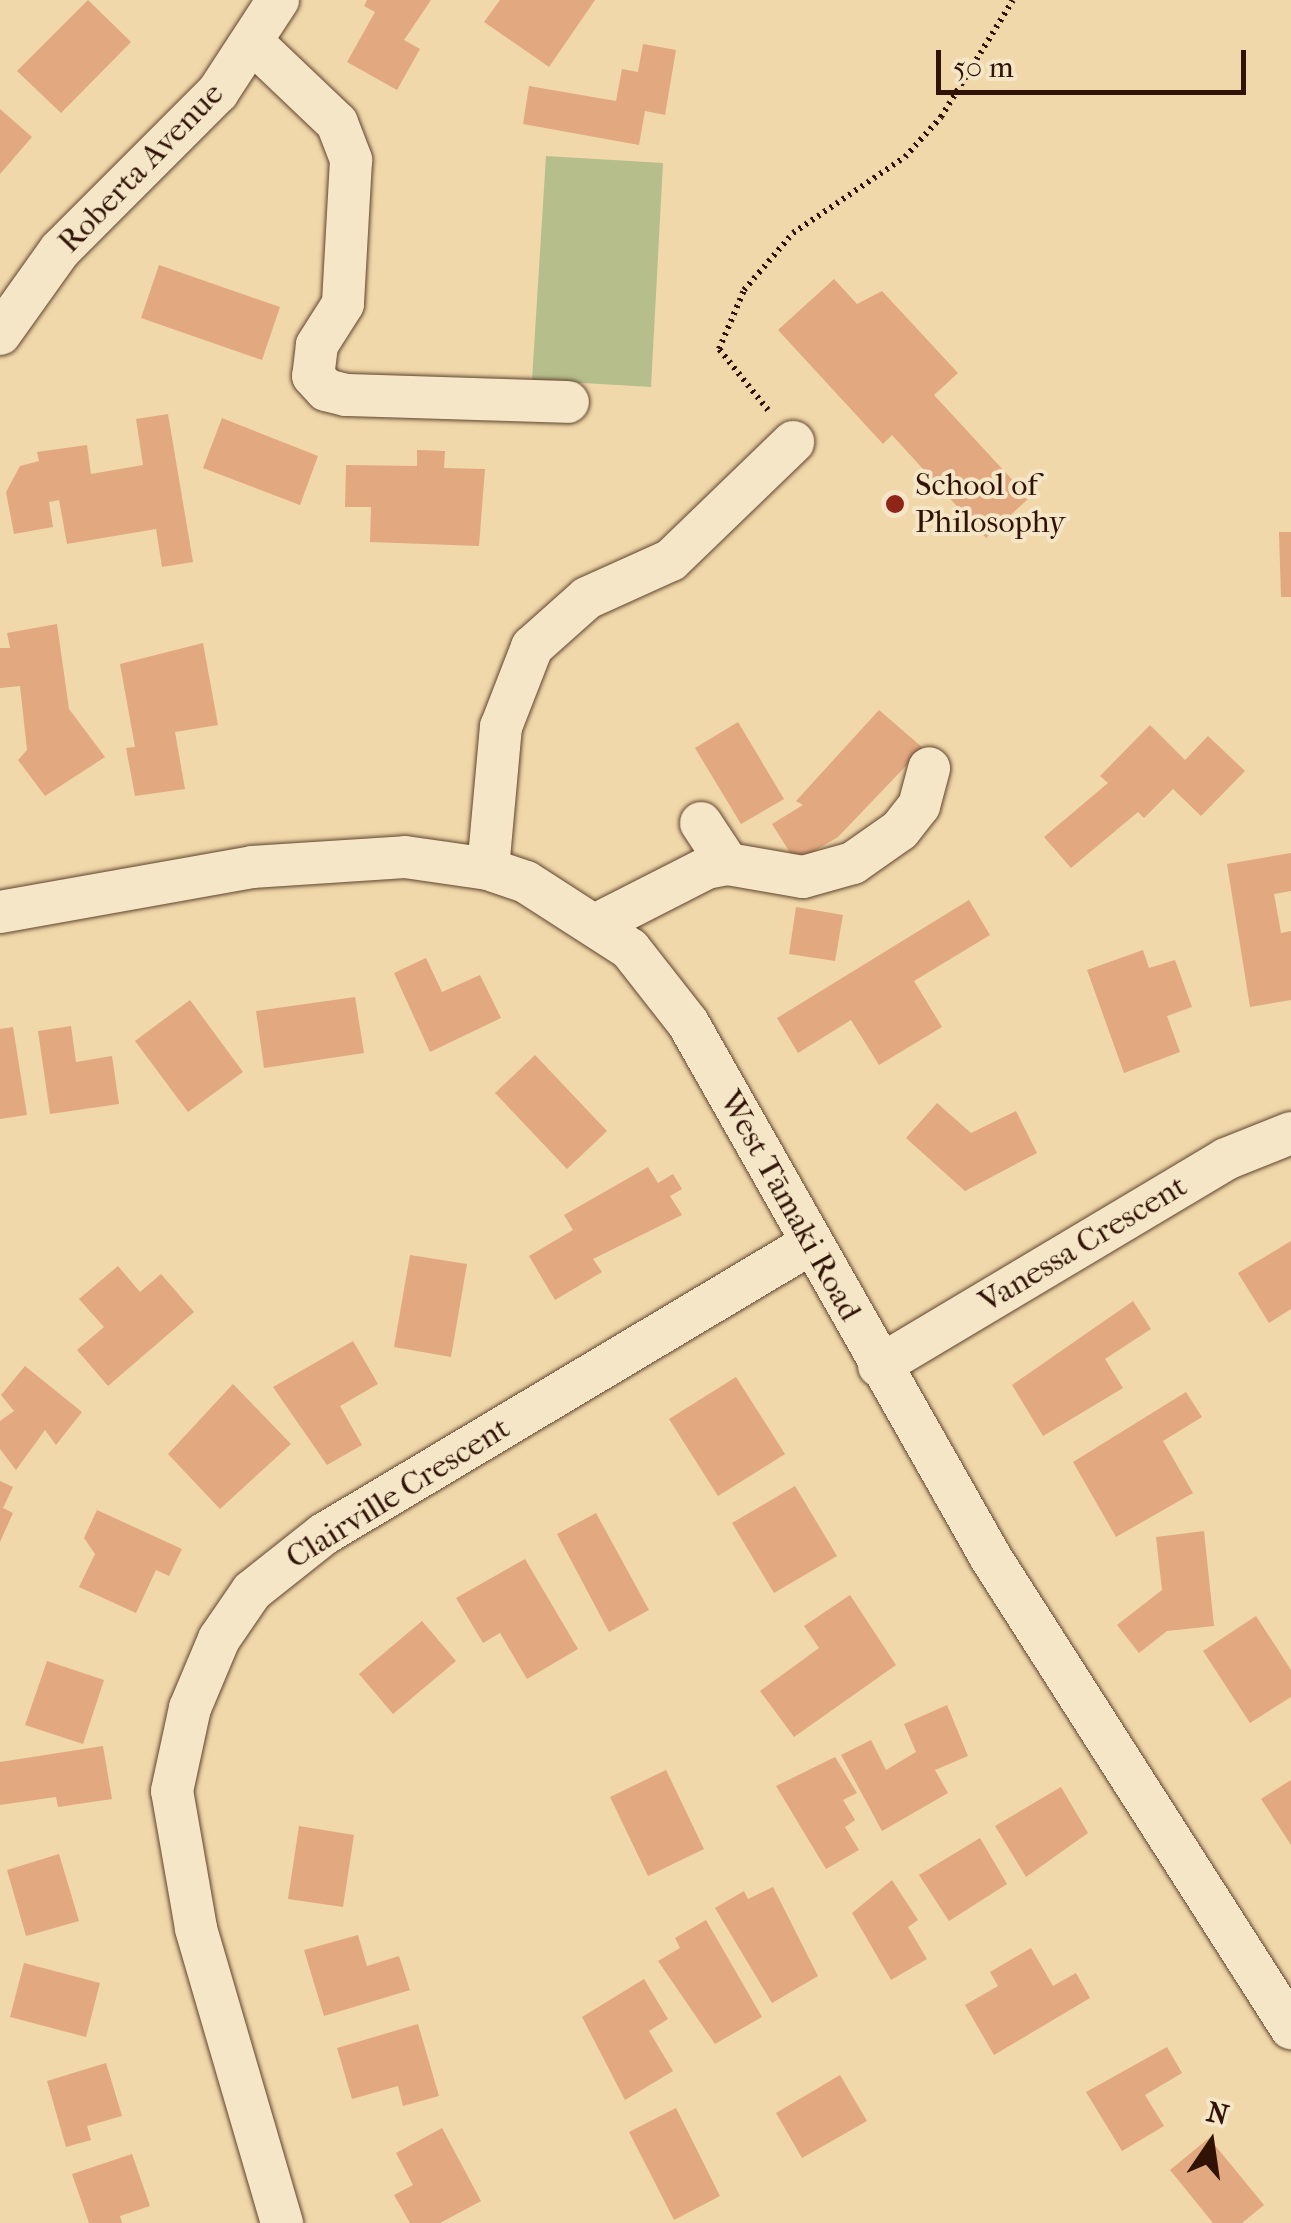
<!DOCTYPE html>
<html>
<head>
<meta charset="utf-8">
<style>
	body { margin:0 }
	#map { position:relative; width:1291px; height:2223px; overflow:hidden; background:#f0d8aa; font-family:"IM FELL French Canon",serif }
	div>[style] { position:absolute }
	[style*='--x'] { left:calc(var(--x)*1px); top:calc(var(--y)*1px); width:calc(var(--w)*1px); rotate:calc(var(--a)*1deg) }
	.green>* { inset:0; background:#b6bf8b }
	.building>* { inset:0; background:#e2a880 }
	.path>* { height:6px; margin-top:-3px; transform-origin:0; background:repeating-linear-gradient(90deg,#301304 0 2.5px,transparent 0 7.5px) }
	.roads { filter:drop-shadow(0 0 2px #60442e) drop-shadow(0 0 2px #60442e) }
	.minor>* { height:42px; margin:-21px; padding:0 21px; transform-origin:21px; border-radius:21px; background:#f5e6c8 }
	.dots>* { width:28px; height:28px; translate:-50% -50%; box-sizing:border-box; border:5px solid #f5e6c8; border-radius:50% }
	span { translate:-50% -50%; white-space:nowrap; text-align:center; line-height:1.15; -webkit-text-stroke:8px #f5e6c8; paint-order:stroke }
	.street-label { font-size:32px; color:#301304 }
	.poi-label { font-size:32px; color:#301304 }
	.left { translate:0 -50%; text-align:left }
	.north { position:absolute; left:1161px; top:2093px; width:100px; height:100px; -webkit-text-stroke:8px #f5e6c8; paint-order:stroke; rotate:13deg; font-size:28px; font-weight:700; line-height:40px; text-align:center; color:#301304 }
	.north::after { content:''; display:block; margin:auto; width:35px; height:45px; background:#301304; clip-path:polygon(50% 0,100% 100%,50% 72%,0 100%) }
	.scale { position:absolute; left:936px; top:50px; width:310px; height:45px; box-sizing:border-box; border:5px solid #301304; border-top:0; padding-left:12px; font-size:30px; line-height:35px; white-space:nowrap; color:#301304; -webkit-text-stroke:8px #f5e6c8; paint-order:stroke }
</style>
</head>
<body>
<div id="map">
	<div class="green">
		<i style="clip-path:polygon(546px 156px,663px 163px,651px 387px,532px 380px)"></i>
	</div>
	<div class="building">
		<i style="clip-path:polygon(88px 0,131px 42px,61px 113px,17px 71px)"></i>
		<i style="clip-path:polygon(367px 0,431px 0,404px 40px,420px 49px,397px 90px,347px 62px,375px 12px,364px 6px)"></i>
		<i style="clip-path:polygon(500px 0,595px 0,549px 67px,484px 22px)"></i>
		<i style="clip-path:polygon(643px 44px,676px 50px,665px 115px,645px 111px,639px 145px,523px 124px,529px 86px,616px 101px,622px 69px,638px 72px)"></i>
		<i style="clip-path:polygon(0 109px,32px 137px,0 174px)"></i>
		<i style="clip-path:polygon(159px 265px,280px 307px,262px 360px,141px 318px)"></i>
		<i style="clip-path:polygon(834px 279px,857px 304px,882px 291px,958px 373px,934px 395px,1029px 498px,986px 538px,892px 435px,883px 444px,778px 330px)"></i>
		<i style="clip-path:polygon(168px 414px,193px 562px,162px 567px,156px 529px,67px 544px,59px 500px,49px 502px,53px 527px,14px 534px,6px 492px,20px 466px,39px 461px,37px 452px,87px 445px,91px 474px,143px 465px,136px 419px)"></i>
		<i style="clip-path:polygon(222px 418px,318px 456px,300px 505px,203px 468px)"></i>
		<i style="clip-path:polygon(417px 450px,445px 451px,444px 468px,485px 469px,479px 546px,370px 542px,371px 507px,345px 507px,346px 465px,417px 466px)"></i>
		<i style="clip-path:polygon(1279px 532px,1291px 532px,1291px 597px,1281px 597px)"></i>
		<i style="clip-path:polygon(57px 624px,69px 709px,105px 757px,45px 796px,18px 760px,27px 750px,20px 686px,0 688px,0 648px,10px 648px,7px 633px)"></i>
		<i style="clip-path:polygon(203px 643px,218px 725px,175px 732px,185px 789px,135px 796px,126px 748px,135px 747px,120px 664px)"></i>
		<i style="clip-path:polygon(879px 710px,923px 748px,838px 837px,796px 862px,772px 824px,803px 805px,796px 801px)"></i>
		<i style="clip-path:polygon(738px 722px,784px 799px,741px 824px,695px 748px)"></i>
		<i style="clip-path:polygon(1150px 725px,1185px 760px,1208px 736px,1245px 771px,1201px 816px,1173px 789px,1144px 818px,1138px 812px,1071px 868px,1044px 837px,1108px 783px,1100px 776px)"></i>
		<i style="clip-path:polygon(1291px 853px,1291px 891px,1274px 894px,1281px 933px,1291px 931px,1291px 1000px,1250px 1007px,1227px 864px)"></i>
		<i style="clip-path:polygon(969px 900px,990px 935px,914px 981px,942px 1027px,879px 1065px,851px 1020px,798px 1053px,777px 1018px)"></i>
		<i style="clip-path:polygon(796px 907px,843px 915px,835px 961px,789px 954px)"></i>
		<i style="clip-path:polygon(1143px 950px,1149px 968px,1175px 960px,1192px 1007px,1167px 1016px,1180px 1052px,1124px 1073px,1087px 970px)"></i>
		<i style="clip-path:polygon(426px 958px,442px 992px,480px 975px,501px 1018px,430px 1052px,394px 973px)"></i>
		<i style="clip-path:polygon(355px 997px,364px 1053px,264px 1068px,256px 1011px)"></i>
		<i style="clip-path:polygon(190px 1000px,243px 1072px,188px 1112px,135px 1041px)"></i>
		<i style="clip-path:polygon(71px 1026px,76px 1062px,112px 1056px,119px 1104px,50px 1114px,38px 1031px)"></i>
		<i style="clip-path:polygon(13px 1027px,27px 1115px,0 1119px,0 1029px)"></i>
		<i style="clip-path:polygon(535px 1055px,607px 1131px,567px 1169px,495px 1093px)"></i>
		<i style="clip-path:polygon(937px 1103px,971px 1133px,1016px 1111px,1037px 1153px,965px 1191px,906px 1138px)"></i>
		<i style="clip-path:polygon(648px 1167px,658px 1183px,673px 1174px,682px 1189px,670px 1196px,682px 1215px,593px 1259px,602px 1272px,555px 1300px,529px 1256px,573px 1230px,564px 1215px)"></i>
		<i style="clip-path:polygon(1291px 1241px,1291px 1309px,1269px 1323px,1238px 1273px)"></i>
		<i style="clip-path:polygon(410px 1255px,467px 1264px,451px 1357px,394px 1347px)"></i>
		<i style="clip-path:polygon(118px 1266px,140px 1292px,161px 1274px,194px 1312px,108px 1386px,77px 1350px,104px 1327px,79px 1299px)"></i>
		<i style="clip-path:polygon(1133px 1301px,1151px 1329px,1105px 1359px,1123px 1388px,1043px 1436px,1012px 1385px)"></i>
		<i style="clip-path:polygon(353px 1341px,378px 1384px,340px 1406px,362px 1445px,327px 1465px,273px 1387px)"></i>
		<i style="clip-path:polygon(25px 1366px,82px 1412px,56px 1445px,45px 1430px,16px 1470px,0 1449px,0 1421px,14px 1411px,1px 1395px)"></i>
		<i style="clip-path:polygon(736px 1377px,785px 1454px,718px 1496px,669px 1419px)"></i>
		<i style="clip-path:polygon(233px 1384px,291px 1444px,220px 1509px,168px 1454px)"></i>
		<i style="clip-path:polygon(1186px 1392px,1202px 1417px,1163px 1441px,1193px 1493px,1116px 1537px,1073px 1462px)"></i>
		<i style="clip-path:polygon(0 1481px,13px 1487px,3px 1508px,13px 1513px,0 1542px)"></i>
		<i style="clip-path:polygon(795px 1486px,837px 1556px,774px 1593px,732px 1523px)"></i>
		<i style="clip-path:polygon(97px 1510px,182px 1549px,169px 1576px,156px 1570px,136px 1613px,79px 1587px,95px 1554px,84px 1538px)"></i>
		<i style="clip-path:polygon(596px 1513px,649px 1610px,609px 1632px,557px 1534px)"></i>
		<i style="clip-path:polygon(1204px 1531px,1214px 1626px,1167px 1631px,1139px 1653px,1117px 1625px,1162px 1590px,1156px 1537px)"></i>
		<i style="clip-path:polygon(525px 1559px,578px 1649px,527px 1679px,500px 1633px,483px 1643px,456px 1598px)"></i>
		<i style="clip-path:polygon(850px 1595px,896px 1665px,794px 1737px,760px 1691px,819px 1648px,804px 1626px)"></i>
		<i style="clip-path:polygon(1256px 1616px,1291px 1670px,1291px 1697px,1250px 1723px,1203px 1651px)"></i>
		<i style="clip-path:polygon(422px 1621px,456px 1661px,393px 1714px,359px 1674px)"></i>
		<i style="clip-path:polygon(47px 1661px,104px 1680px,83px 1744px,25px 1725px)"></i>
		<i style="clip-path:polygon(947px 1705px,968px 1756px,935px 1770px,948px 1793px,882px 1831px,841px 1755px,871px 1740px,886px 1770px,916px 1752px,904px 1724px)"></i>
		<i style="clip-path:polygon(103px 1746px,112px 1799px,58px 1807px,56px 1797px,0 1805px,0 1762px)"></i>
		<i style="clip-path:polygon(835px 1757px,857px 1793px,843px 1800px,855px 1820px,845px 1827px,859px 1850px,826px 1869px,776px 1786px)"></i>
		<i style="clip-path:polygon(666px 1770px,704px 1849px,648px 1876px,610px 1797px)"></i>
		<i style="clip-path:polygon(1291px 1780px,1291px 1845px,1261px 1799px)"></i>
		<i style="clip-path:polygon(1061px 1787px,1088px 1833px,1026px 1877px,995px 1826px)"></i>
		<i style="clip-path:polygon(299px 1826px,354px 1835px,343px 1907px,288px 1899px)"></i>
		<i style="clip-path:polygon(980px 1838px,1007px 1884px,949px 1921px,919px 1875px)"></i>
		<i style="clip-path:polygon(59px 1854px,79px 1921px,26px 1936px,7px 1870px)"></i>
		<i style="clip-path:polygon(892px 1880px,918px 1920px,908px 1927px,927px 1959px,891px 1980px,852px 1913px)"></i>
		<i style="clip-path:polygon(773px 1887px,818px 1976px,772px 2003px,715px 1908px,744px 1891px,748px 1899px)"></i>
		<i style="clip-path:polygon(706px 1920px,762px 2017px,715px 2044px,658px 1961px,680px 1948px,675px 1938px)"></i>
		<i style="clip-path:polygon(358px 1935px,367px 1966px,399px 1956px,410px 1990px,324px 2016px,304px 1950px)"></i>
		<i style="clip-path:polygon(1031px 1948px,1053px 1986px,1076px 1973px,1090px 1998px,994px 2055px,965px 2005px,998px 1986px,990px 1972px)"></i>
		<i style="clip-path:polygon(24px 1963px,100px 1983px,86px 2037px,10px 2017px)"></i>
		<i style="clip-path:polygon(644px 1979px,668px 2019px,649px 2031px,673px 2071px,625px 2100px,582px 2017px)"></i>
		<i style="clip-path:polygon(418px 2024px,439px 2096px,403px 2106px,398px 2086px,352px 2099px,337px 2048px)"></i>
		<i style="clip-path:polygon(1167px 2047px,1182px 2073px,1145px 2095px,1164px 2126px,1122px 2151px,1086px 2092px)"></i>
		<i style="clip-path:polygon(106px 2063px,122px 2116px,87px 2126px,91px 2140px,66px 2147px,47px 2081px)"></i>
		<i style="clip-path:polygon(840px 2075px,867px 2121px,802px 2158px,776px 2113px)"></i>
		<i style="clip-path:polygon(676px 2108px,720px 2196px,674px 2220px,629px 2132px)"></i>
		<i style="clip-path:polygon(442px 2128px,481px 2201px,440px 2223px,410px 2223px,394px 2195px,413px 2185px,396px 2153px)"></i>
		<i style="clip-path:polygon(1209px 2138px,1264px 2205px,1242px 2223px,1213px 2223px,1170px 2170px)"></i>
		<i style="clip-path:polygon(132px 2154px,150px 2206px,120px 2216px,122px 2223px,89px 2223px,72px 2174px)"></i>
	</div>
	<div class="path">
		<i style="--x:768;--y:410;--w:78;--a:-128.8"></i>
		<i style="--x:719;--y:349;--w:64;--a:-67"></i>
		<i style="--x:744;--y:290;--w:75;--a:-49.3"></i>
		<i style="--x:793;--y:233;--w:135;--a:-34.2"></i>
		<i style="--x:905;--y:157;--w:54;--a:-48"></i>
		<i style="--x:941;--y:117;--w:137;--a:-58.4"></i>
	</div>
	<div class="roads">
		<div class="minor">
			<i style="--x:253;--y:43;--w:116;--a:43.6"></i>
			<i style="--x:337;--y:123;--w:40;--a:69"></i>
			<i style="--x:351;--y:160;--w:144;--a:93.2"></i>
			<i style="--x:343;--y:304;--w:49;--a:122.4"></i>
			<i style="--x:317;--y:345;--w:31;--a:97"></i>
			<i style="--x:313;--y:376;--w:19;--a:47"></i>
			<i style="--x:326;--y:390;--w:21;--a:14"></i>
			<i style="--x:346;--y:395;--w:222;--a:1.8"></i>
			<i style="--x:0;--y:334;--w:103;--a:-54.5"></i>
			<i style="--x:60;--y:250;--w:223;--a:-45"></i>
			<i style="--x:218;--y:92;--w:110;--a:-56.9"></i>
			<i style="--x:701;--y:823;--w:49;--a:56.6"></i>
			<i style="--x:488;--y:869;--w:143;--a:-84.8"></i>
			<i style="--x:501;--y:727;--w:86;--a:-68.8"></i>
			<i style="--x:532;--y:647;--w:74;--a:-41.7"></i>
			<i style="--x:587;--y:598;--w:92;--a:-24.3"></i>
			<i style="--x:671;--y:560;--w:170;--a:-44"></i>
			<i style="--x:0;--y:912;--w:256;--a:-10.1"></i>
			<i style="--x:252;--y:867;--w:153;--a:-3.7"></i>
			<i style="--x:405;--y:857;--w:84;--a:8.2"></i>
			<i style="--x:488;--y:869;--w:40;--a:18.9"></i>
			<i style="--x:526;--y:882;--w:124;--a:32.8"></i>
			<i style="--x:630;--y:949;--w:94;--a:51.9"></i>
			<i style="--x:688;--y:1023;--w:615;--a:60.47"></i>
			<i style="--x:991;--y:1558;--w:558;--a:57.45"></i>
			<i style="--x:597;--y:924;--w:123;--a:-27"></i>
			<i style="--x:707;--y:868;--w:21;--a:-11"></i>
			<i style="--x:728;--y:864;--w:76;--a:9.8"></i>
			<i style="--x:803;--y:877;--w:52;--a:-15.6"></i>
			<i style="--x:853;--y:863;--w:57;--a:-35.1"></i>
			<i style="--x:900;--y:830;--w:31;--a:-52"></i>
			<i style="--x:919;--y:806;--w:39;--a:-75"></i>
			<i style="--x:879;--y:1366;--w:404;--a:-30.8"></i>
			<i style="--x:1226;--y:1159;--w:70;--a:-21.8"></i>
			<i style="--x:282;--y:2223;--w:307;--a:-106.3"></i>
			<i style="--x:196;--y:1928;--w:139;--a:-99.9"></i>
			<i style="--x:172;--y:1791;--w:85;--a:-77.8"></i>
			<i style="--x:190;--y:1708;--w:75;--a:-67.2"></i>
			<i style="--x:219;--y:1639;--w:58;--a:-55.5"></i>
			<i style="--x:252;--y:1591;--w:92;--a:-38.4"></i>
			<i style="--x:324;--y:1534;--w:566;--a:-30.82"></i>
		</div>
	</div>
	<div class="dots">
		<i style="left:895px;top:504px;background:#8f2418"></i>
	</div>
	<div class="street-label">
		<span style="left:141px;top:168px;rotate:-46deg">Roberta Avenue</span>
		<span style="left:790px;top:1206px;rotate:61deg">West Tāmaki Road</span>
		<span style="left:1083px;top:1244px;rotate:-31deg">Vanessa Crescent</span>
		<span style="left:398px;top:1493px;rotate:-32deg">Clairville Crescent</span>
	</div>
	<div class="poi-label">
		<span class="left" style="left:915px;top:504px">School of<br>Philosophy</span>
	</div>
	<div class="north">N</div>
	<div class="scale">50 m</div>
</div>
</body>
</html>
